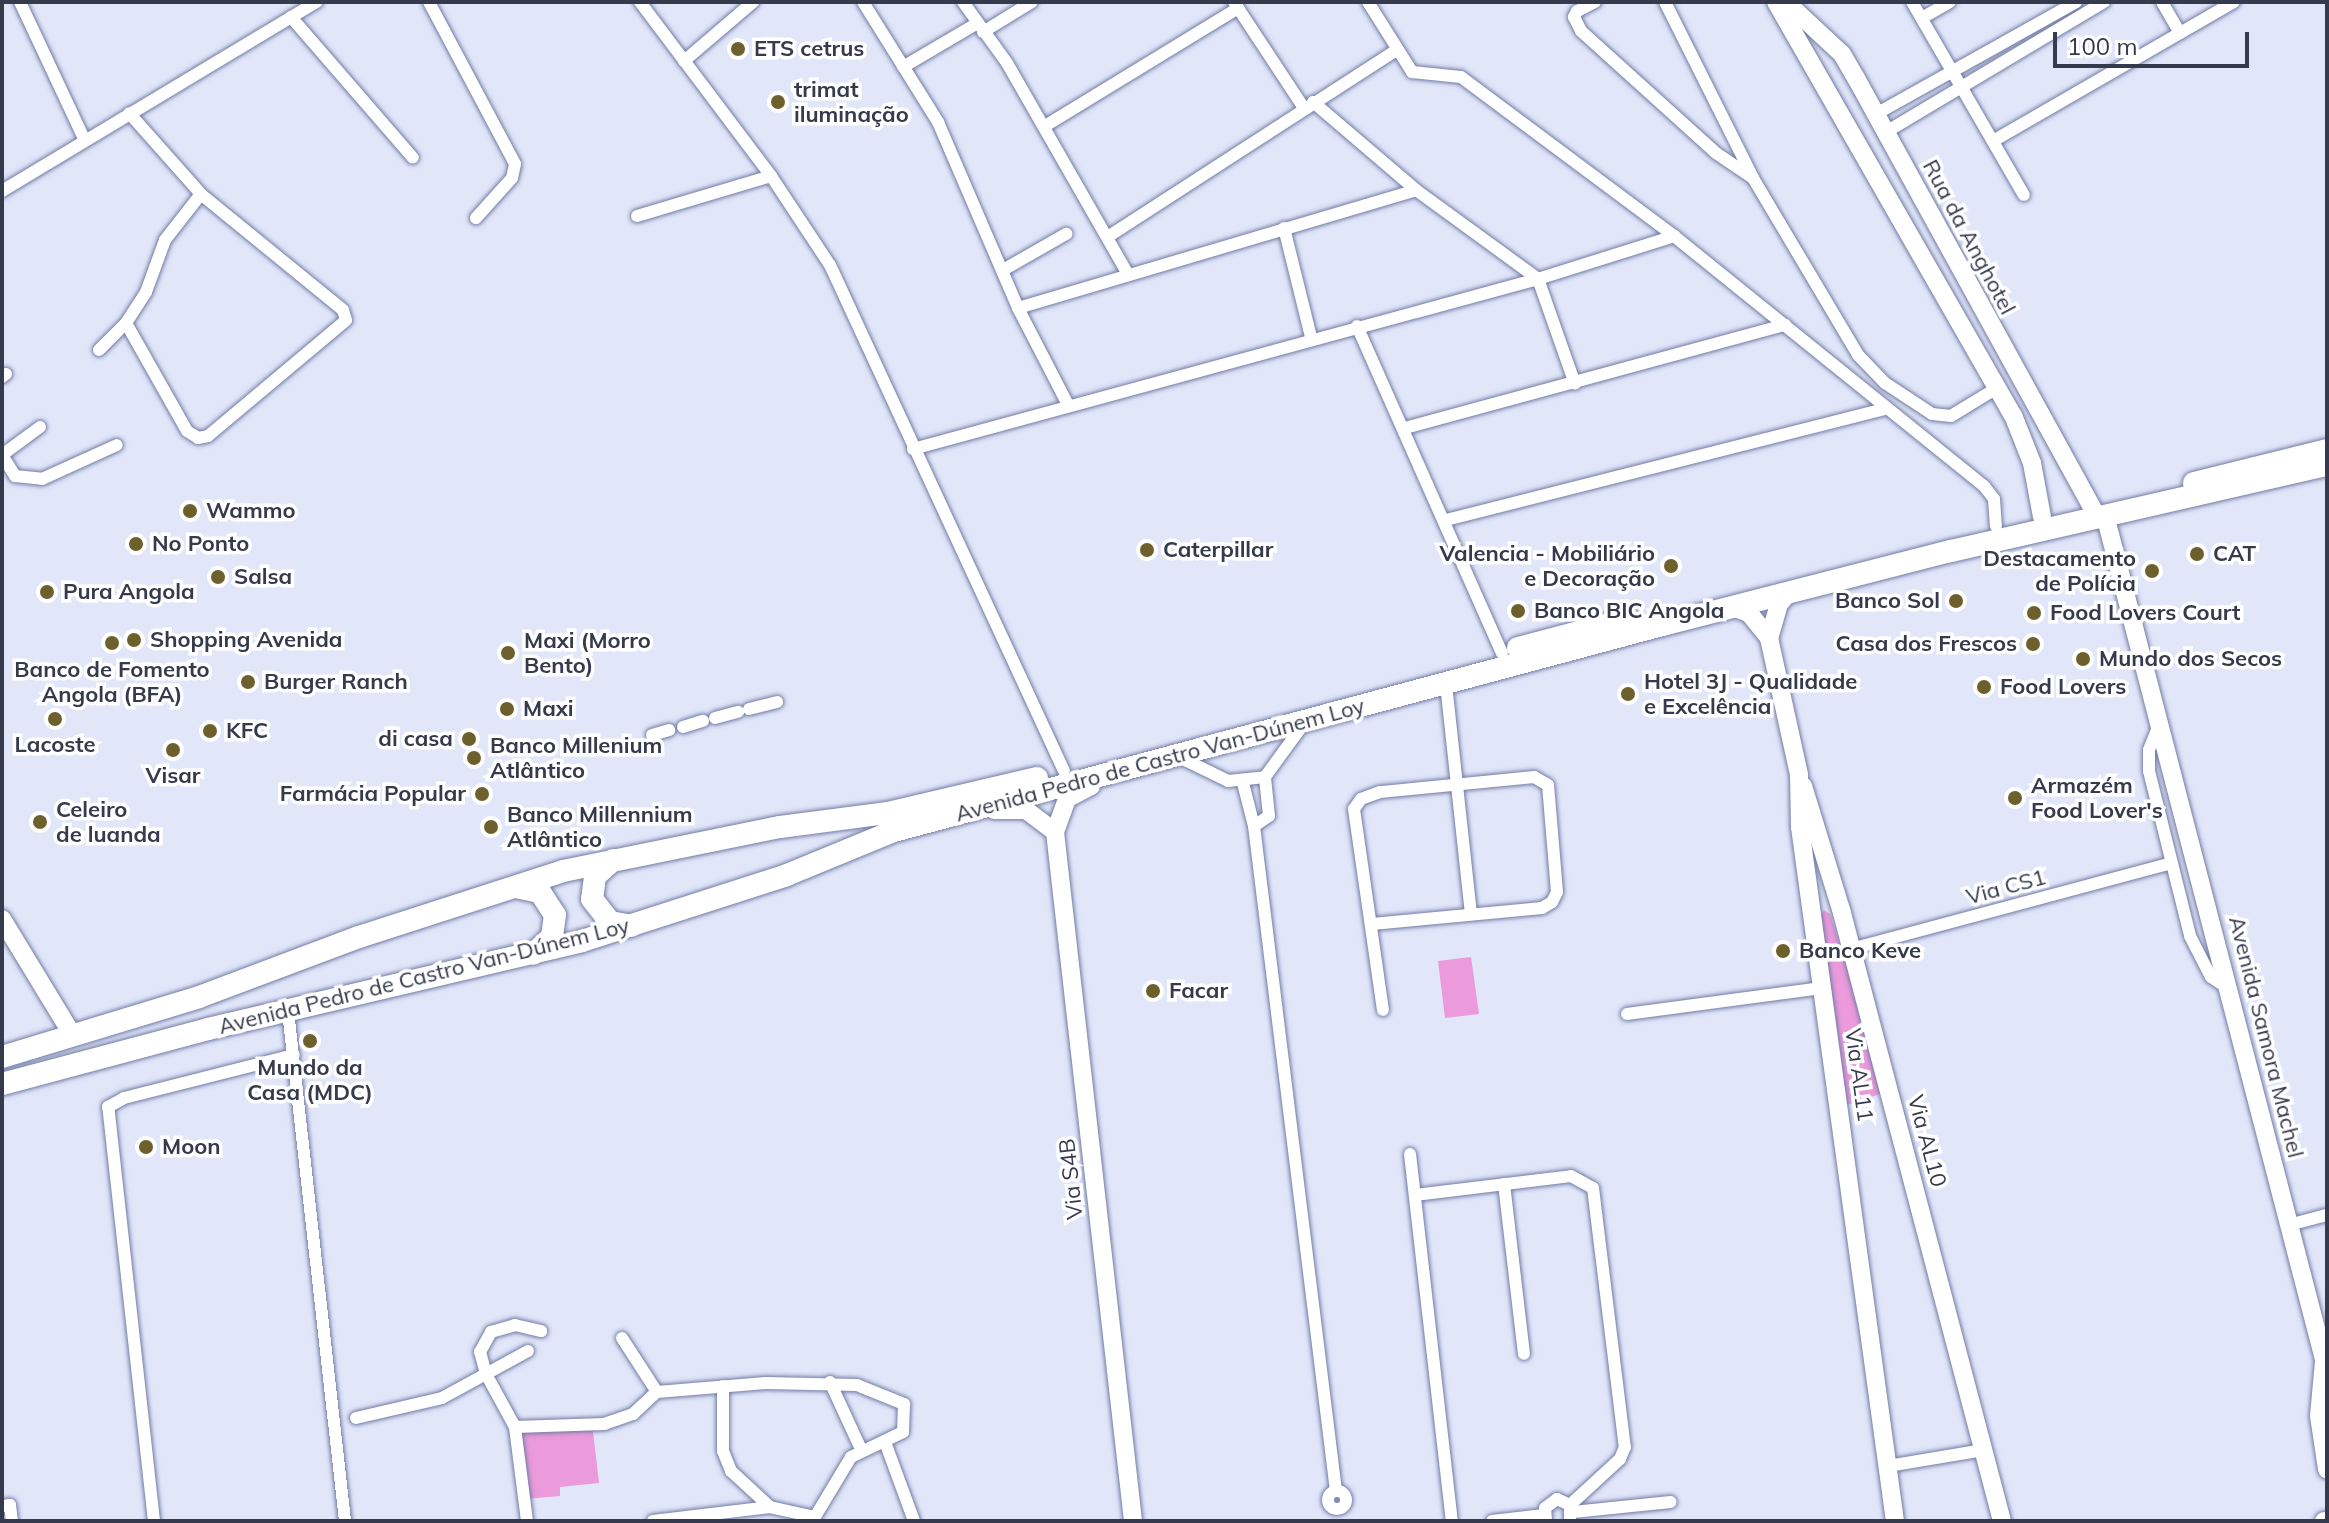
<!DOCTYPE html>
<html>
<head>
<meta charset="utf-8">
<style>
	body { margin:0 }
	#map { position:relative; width:2329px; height:1523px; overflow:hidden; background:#e1e6f9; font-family:Mulish,sans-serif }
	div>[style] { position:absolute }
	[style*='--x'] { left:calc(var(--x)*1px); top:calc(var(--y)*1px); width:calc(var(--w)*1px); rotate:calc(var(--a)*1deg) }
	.green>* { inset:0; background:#eb9adb }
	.roads { filter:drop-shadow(0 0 2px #727ca6) drop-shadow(0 0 2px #727ca6) }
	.street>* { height:12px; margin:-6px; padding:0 6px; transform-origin:6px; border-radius:6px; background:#fff }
	.street>.ring { margin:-6px; padding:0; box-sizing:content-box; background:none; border:12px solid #fff; border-radius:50% }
	.secondary>* { height:18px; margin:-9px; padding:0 9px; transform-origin:9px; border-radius:9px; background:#fff }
	.highway>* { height:22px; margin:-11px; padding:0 11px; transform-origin:11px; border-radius:11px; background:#fff }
	.dots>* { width:22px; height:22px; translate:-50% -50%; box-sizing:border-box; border:4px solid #fff; border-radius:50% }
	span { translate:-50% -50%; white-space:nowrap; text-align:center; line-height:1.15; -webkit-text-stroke:7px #fff; paint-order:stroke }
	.poi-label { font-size:22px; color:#353a4c; font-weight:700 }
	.left { translate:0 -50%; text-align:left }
	.right { translate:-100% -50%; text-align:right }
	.street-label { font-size:22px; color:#353a4c }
	.frame { position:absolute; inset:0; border:4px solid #353a4c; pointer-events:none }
	.scale { position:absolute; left:2053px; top:32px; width:196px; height:36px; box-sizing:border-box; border:4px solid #353a4c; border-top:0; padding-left:10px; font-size:24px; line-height:28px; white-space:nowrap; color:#353a4c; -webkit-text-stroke:6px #fff; paint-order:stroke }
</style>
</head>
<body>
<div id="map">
	<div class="green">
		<i style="clip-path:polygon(1824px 910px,1830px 914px,1850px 976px,1880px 1094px,1847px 1105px,1820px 916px)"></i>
		<i style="clip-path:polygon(1471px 957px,1479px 1014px,1445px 1018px,1438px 961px)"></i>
		<i style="clip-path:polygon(592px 1423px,599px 1483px,560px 1487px,560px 1496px,526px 1499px,519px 1431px)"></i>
	</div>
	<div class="roads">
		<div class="street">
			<i style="--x:20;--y:2;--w:153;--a:64.9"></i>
			<i style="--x:429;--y:2;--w:183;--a:62"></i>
			<i style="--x:515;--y:164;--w:14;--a:102"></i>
			<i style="--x:512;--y:178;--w:54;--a:132"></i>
			<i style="--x:640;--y:2;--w:218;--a:53"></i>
			<i style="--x:771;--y:176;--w:107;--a:56.5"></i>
			<i style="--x:830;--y:265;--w:557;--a:65.18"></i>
			<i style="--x:863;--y:2;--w:142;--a:58"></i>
			<i style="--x:938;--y:122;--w:202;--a:66.7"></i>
			<i style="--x:1018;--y:308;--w:109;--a:62.7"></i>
			<i style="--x:963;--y:2;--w:75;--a:54.2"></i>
			<i style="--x:1007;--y:63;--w:243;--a:60.2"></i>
			<i style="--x:1234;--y:2;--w:127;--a:56.6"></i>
			<i style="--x:1368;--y:2;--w:83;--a:57.8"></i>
			<i style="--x:1412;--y:72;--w:49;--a:5.8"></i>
			<i style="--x:1461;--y:77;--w:266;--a:36.7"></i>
			<i style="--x:1674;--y:236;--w:398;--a:38.9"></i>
			<i style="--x:1984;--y:486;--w:16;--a:52"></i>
			<i style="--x:1994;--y:499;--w:27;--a:86"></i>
			<i style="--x:1595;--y:2;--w:20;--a:153"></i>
			<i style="--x:1577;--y:11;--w:7;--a:117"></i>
			<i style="--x:1574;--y:17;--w:16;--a:63"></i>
			<i style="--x:1581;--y:31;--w:182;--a:42.1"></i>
			<i style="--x:1716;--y:153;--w:45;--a:34"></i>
			<i style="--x:1665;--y:2;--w:197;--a:63.4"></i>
			<i style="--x:1753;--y:178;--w:206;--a:59.3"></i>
			<i style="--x:1858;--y:355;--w:39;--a:46"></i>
			<i style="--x:1885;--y:383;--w:56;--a:33.4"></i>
			<i style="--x:1932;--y:414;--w:19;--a:6"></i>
			<i style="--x:1951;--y:416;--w:54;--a:-31.3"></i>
			<i style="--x:1912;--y:2;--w:223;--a:59.9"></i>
			<i style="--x:2162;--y:2;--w:36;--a:60"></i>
			<i style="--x:291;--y:17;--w:186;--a:49.1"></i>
			<i style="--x:1922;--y:18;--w:32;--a:-30"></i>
			<i style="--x:983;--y:32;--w:57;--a:-31.5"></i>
			<i style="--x:684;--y:61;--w:91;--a:-40.5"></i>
			<i style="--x:903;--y:67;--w:85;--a:-30.5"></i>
			<i style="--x:1313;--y:102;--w:135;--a:40.5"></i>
			<i style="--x:1416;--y:190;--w:151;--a:36.1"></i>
			<i style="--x:1538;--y:279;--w:111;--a:70.6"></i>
			<i style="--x:1876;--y:114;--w:229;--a:-29.2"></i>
			<i style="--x:1045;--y:126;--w:226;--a:-31.4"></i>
			<i style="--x:1886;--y:132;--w:254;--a:-30.8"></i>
			<i style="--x:1993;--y:141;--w:278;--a:-30"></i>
			<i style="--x:2;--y:191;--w:367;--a:-31"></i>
			<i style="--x:637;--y:216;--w:140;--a:-16.6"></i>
			<i style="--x:1284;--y:228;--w:112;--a:76.1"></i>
			<i style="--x:1109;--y:236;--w:343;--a:-32.9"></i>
			<i style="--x:1003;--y:270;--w:73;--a:-29.7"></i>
			<i style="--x:1018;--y:308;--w:415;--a:-16.5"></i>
			<i style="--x:126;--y:323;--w:124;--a:60.5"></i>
			<i style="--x:187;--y:431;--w:13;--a:32"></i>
			<i style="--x:198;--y:438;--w:10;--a:-11"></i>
			<i style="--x:208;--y:436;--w:180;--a:-40"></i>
			<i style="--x:346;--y:320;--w:10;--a:-107"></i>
			<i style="--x:343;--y:310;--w:183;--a:-140.8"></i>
			<i style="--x:201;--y:194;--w:108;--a:-131.6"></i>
			<i style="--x:1357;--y:326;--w:358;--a:66.1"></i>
			<i style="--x:99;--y:350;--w:38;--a:-45"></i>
			<i style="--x:126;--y:323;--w:37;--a:-57"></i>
			<i style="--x:146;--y:292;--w:55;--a:-69.9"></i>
			<i style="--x:165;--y:240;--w:58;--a:-52"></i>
			<i style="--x:2;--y:377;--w:5;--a:-37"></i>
			<i style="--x:40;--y:427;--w:47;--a:143.6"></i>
			<i style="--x:2;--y:455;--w:25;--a:58"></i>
			<i style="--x:15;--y:476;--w:27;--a:6"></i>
			<i style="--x:42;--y:479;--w:82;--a:-24.4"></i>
			<i style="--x:1405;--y:428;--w:394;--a:-15.2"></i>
			<i style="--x:913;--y:449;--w:648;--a:-15.22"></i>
			<i style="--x:1538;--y:279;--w:143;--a:-17.5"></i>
			<i style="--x:1446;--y:520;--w:453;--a:-14.2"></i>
			<i style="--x:1446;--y:684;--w:231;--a:83.8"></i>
			<i style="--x:749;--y:709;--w:29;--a:-14"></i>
			<i style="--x:715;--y:718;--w:24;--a:-15"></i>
			<i style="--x:2159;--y:725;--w:27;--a:112"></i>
			<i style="--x:2149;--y:750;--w:21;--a:90"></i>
			<i style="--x:2149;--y:771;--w:170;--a:76"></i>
			<i style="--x:2190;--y:936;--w:46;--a:62.9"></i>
			<i style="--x:2211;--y:977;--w:20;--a:33"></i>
			<i style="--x:683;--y:727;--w:21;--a:-17"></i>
			<i style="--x:652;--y:735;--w:18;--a:-16"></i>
			<i style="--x:1179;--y:757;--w:55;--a:26.1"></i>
			<i style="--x:1228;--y:781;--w:37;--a:-6"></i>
			<i style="--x:1265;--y:777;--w:68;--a:-54"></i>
			<i style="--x:1243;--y:783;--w:44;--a:75.7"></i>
			<i style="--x:1254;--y:826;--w:670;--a:82.97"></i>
			<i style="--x:1254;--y:826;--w:18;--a:-34"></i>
			<i style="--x:1269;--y:816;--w:39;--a:-96"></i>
			<i style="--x:1372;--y:924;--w:171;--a:-5.4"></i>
			<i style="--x:1542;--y:908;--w:12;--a:-31"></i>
			<i style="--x:1552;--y:902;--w:11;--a:-63"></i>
			<i style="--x:1557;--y:892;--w:107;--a:-94.8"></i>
			<i style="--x:1548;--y:785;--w:16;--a:-150"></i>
			<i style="--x:1534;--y:777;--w:155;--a:174.4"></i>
			<i style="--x:1380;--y:792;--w:20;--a:160"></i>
			<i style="--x:1361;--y:799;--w:12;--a:125"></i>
			<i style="--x:1354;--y:809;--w:203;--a:81.8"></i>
			<i style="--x:1851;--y:949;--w:332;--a:-15"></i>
			<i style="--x:288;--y:1011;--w:513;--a:83.62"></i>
			<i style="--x:1627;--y:1014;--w:198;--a:-7.6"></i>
			<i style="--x:1410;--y:1154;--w:369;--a:83.5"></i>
			<i style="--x:1504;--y:1184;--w:171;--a:83.3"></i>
			<i style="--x:1415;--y:1195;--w:157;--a:-6.9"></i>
			<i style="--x:1571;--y:1176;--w:25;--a:29"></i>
			<i style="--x:1593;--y:1188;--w:261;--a:83"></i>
			<i style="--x:1625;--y:1447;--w:13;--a:113"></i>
			<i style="--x:1620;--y:1459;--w:68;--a:137.4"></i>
			<i style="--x:2289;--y:1225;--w:39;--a:-15"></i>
			<i style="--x:622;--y:1338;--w:64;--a:57.1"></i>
			<i style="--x:830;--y:1382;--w:74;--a:65.2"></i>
			<i style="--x:723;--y:1386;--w:65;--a:90"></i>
			<i style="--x:723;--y:1451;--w:22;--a:68"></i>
			<i style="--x:731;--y:1471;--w:53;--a:42.7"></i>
			<i style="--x:356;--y:1418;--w:88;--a:-13.1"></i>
			<i style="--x:442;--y:1398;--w:98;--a:-28.7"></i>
			<i style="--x:515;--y:1427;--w:89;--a:-1.9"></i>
			<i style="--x:604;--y:1424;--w:31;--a:-19"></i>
			<i style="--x:633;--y:1414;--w:33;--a:-43"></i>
			<i style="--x:657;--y:1392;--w:109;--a:-4.7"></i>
			<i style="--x:766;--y:1383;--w:91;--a:1.3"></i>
			<i style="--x:857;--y:1385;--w:51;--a:22"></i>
			<i style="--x:904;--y:1404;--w:28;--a:92"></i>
			<i style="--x:903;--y:1432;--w:58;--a:154.3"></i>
			<i style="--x:851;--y:1457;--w:70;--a:121"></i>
			<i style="--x:815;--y:1517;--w:46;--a:-167.5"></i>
			<i style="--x:770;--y:1507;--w:118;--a:173.2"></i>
			<i style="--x:885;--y:1442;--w:84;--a:69.8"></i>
			<i style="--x:1888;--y:1466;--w:97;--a:-9.5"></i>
			<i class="ring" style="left:1328px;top:1491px;width:6px;height:6px"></i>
			<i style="--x:2;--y:1506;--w:8;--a:-7"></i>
			<i style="--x:10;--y:1505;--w:16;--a:83"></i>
			<i style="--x:1573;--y:1512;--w:98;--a:-5.9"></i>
			<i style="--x:154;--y:1521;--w:417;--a:-96.3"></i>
			<i style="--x:108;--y:1107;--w:18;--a:-29"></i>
			<i style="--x:124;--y:1098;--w:175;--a:-14.2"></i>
			<i style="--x:527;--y:1521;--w:95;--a:-97.3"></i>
			<i style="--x:515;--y:1427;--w:60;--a:-118.7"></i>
			<i style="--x:486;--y:1374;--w:23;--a:-105"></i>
			<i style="--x:480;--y:1352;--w:23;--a:-61"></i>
			<i style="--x:491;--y:1332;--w:25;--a:-16"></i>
			<i style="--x:515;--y:1325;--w:27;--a:13"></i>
			<i style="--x:1492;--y:1521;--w:52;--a:-6.6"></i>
			<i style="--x:1546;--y:1521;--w:13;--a:-94"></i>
			<i style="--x:1545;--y:1508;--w:15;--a:-37"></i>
			<i style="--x:1557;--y:1499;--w:14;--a:25"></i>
			<i style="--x:1570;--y:1505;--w:16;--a:90"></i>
		</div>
		<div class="secondary">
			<i style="--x:1776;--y:2;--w:476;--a:60.2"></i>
			<i style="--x:2013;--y:415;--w:52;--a:68.4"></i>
			<i style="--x:2032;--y:463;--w:55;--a:79.5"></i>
			<i style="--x:1786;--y:2;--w:76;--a:42.9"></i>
			<i style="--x:1842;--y:54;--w:28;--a:60"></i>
			<i style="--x:1856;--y:78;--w:491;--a:61.2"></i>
			<i style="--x:2106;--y:519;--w:880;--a:75.46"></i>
			<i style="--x:1790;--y:591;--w:17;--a:130"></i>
			<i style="--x:1779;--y:604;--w:35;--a:106"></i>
			<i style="--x:1769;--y:638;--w:140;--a:77.6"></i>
			<i style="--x:1799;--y:775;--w:52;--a:88.9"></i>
			<i style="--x:1800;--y:827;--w:700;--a:82.21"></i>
			<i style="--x:1733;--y:607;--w:17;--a:21"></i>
			<i style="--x:1749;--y:613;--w:32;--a:51"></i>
			<i style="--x:1091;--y:786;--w:27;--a:152"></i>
			<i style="--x:1067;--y:799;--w:35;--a:110"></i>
			<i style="--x:1055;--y:832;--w:693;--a:83.54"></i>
			<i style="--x:1803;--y:786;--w:133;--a:72.9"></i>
			<i style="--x:1842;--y:913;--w:629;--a:75.26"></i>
			<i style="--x:994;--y:810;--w:32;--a:0"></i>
			<i style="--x:1026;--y:810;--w:36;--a:37"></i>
			<i style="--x:2;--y:919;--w:135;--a:58.7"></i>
			<i style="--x:2324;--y:1361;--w:55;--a:95.2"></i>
			<i style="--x:2319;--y:1416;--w:54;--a:81.4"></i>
			<i style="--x:2324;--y:1521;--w:3;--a:0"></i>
		</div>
		<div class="highway">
			<i style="--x:2194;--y:483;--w:137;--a:-13.9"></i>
			<i style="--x:1518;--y:648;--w:114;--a:-14.8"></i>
			<i style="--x:613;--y:860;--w:24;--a:138"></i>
			<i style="--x:595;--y:876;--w:23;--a:97"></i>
			<i style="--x:592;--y:899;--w:29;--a:52"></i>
			<i style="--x:610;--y:922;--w:22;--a:10"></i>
			<i style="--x:516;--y:887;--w:25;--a:12"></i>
			<i style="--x:540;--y:892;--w:27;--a:57"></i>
			<i style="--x:555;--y:915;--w:22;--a:98"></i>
			<i style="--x:552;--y:937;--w:25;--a:138"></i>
			<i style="--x:2;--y:1057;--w:206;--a:-16.9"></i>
			<i style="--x:199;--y:997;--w:171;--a:-20.6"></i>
			<i style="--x:359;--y:937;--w:214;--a:-17.9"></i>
			<i style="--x:563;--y:871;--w:221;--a:-11.5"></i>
			<i style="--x:780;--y:827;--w:109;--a:-7.4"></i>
			<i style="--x:888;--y:813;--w:153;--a:-13.2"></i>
			<i style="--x:2;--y:1084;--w:213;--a:-14.9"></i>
			<i style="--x:208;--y:1029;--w:384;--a:-13.2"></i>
			<i style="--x:582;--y:941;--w:215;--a:-17.8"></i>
			<i style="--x:787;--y:875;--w:116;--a:-22.4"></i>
			<i style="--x:894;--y:831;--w:799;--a:-15.01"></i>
			<i style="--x:1666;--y:624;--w:294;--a:-14.4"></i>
			<i style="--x:1951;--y:551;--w:386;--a:-12.9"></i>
		</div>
	</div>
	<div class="dots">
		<i style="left:738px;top:49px;background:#6e602d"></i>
		<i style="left:778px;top:102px;background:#6e602d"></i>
		<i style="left:190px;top:511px;background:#6e602d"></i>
		<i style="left:136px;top:544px;background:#6e602d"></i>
		<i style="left:1147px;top:550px;background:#6e602d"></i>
		<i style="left:2197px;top:554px;background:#6e602d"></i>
		<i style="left:1671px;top:566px;background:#6e602d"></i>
		<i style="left:2152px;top:571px;background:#6e602d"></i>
		<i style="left:218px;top:577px;background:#6e602d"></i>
		<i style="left:47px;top:592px;background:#6e602d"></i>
		<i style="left:1956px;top:601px;background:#6e602d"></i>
		<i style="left:1518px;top:611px;background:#6e602d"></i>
		<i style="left:2034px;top:613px;background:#6e602d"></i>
		<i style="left:134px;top:640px;background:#6e602d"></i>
		<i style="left:112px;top:643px;background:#6e602d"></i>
		<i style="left:2033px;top:644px;background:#6e602d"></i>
		<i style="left:508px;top:653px;background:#6e602d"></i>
		<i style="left:2083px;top:659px;background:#6e602d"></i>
		<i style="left:248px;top:682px;background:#6e602d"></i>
		<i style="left:1984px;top:687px;background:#6e602d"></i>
		<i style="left:1628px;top:694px;background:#6e602d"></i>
		<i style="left:507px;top:709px;background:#6e602d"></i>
		<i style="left:55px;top:719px;background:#6e602d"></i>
		<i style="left:210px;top:731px;background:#6e602d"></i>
		<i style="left:469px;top:739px;background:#6e602d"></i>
		<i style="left:173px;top:750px;background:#6e602d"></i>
		<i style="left:474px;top:758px;background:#6e602d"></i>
		<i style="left:482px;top:794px;background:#6e602d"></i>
		<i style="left:2015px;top:798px;background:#6e602d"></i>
		<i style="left:40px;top:822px;background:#6e602d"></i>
		<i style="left:491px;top:827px;background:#6e602d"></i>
		<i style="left:1783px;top:951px;background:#6e602d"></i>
		<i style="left:1153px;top:991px;background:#6e602d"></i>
		<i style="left:310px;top:1041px;background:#6e602d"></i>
		<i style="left:146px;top:1147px;background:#6e602d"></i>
	</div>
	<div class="poi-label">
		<span class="left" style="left:754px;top:49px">ETS cetrus</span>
		<span class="left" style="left:794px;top:102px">trimat<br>iluminação</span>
		<span class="left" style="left:206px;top:511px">Wammo</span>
		<span class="left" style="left:152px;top:544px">No Ponto</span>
		<span class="left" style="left:1163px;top:550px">Caterpillar</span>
		<span class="right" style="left:1655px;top:566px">Valencia - Mobiliário<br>e Decoração</span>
		<span class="left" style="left:2213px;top:554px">CAT</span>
		<span class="right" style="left:2136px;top:571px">Destacamento<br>de Polícia</span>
		<span class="left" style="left:234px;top:577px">Salsa</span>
		<span class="left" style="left:63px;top:592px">Pura Angola</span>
		<span class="right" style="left:1940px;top:601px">Banco Sol</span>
		<span class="left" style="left:1534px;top:611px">Banco BIC Angola</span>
		<span class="left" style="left:2050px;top:613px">Food Lovers Court</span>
		<span class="left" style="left:150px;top:640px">Shopping Avenida</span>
		<span class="left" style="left:524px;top:653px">Maxi (Morro<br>Bento)</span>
		<span class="right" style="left:2017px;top:644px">Casa dos Frescos</span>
		<span class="left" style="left:2099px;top:659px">Mundo dos Secos</span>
		<span style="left:112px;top:682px">Banco de Fomento<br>Angola (BFA)</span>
		<span class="left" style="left:1644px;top:694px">Hotel 3J - Qualidade<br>e Excelência</span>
		<span class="left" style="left:264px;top:682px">Burger Ranch</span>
		<span class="left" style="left:2000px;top:687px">Food Lovers</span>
		<span class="left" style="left:523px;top:709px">Maxi</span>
		<span class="left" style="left:226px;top:731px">KFC</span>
		<span class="right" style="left:453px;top:739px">di casa</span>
		<span style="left:55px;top:745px">Lacoste</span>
		<span class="left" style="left:490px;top:758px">Banco Millenium<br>Atlântico</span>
		<span style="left:173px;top:776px">Visar</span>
		<span class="left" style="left:2031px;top:798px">Armazém<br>Food Lover's</span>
		<span class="right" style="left:466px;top:794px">Farmácia Popular</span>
		<span class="left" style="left:56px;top:822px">Celeiro<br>de luanda</span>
		<span class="left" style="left:507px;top:827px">Banco Millennium<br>Atlântico</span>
		<span class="left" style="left:1799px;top:951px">Banco Keve</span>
		<span class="left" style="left:1169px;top:991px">Facar</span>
		<span style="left:310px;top:1080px">Mundo da<br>Casa (MDC)</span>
		<span class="left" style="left:162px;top:1147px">Moon</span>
	</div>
	<div class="street-label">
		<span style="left:1969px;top:237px;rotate:62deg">Rua da Anghotel</span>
		<span style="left:1160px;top:760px;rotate:-15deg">Avenida Pedro de Castro Van-Dúnem Loy</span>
		<span style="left:2006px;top:887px;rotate:-15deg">Via CS1</span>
		<span style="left:424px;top:976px;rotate:-14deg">Avenida Pedro de Castro Van-Dúnem Loy</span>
		<span style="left:2266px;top:1037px;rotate:76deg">Avenida Samora Machel</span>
		<span style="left:1859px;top:1075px;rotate:82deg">Via AL11</span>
		<span style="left:1927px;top:1141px;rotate:75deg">Via AL10</span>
		<span style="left:1071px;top:1179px;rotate:-96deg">Via S4B</span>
	</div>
	<div class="frame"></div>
	<div class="scale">100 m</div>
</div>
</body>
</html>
